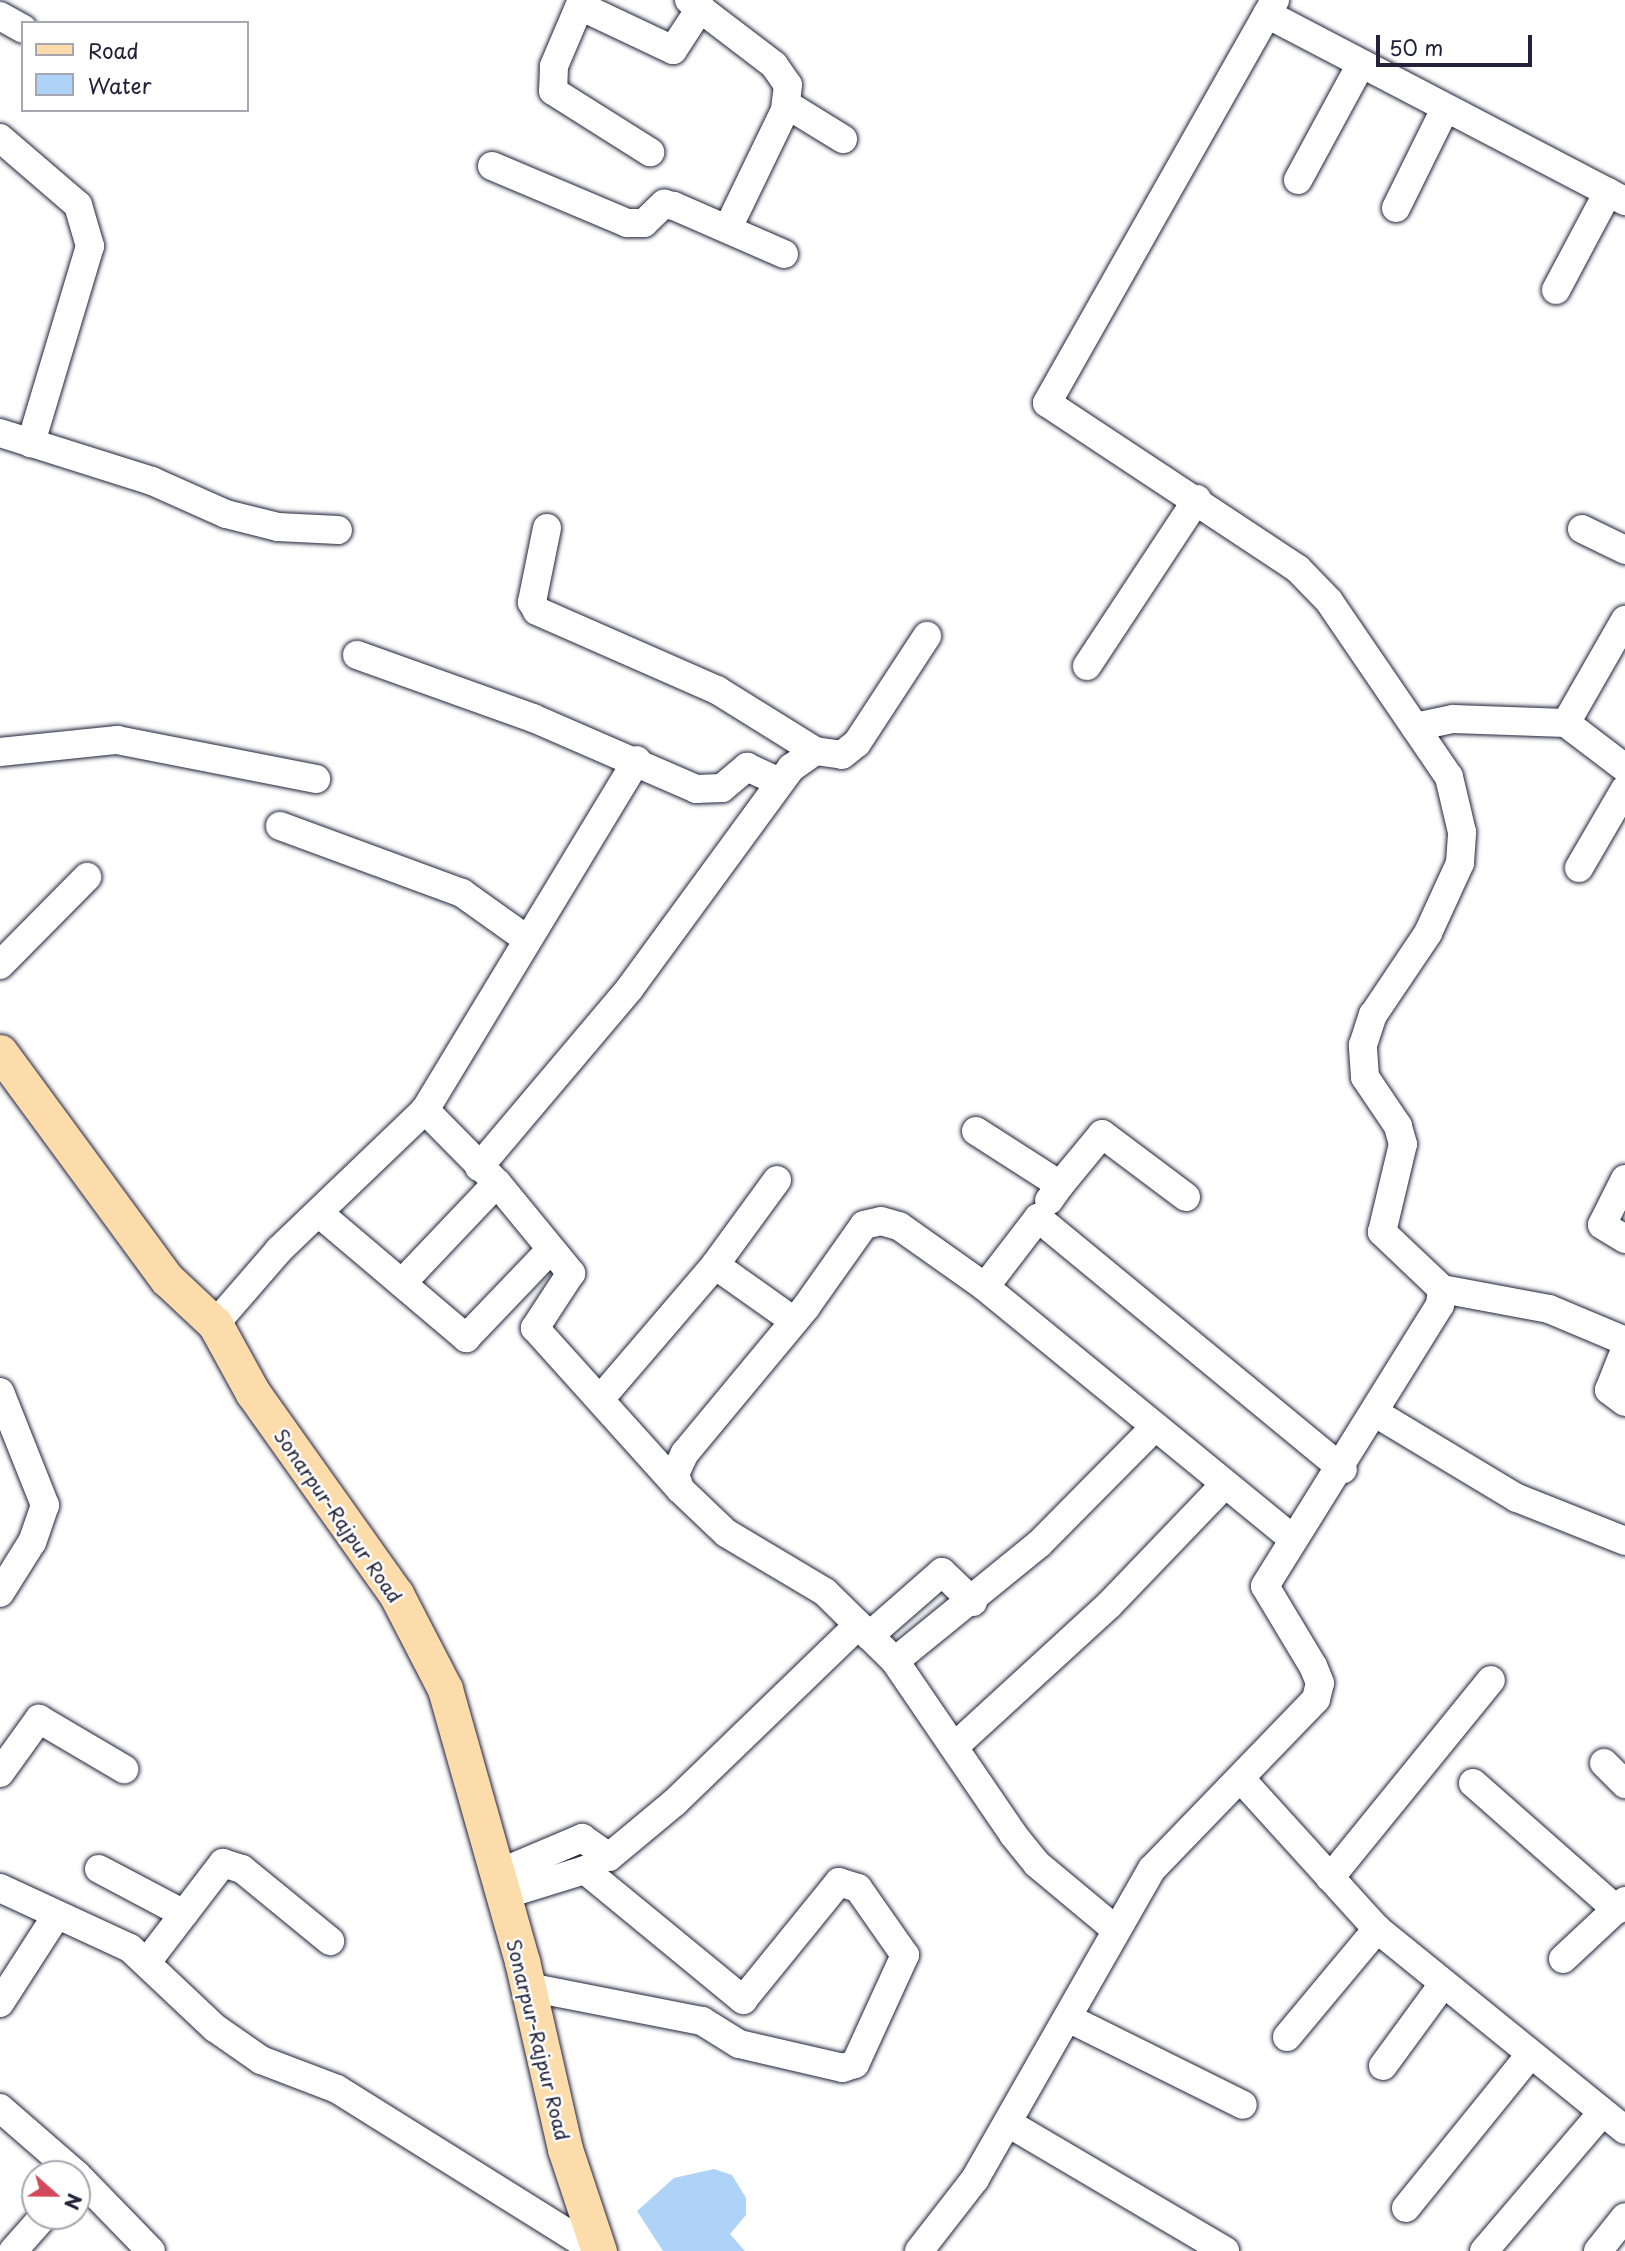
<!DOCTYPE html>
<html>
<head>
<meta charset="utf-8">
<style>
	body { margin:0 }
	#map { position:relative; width:1625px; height:2251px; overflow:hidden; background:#fff; font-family:"Playpen Sans",sans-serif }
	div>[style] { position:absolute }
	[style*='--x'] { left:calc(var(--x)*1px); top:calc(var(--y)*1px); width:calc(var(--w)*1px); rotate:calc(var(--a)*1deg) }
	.water>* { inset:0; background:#aed3f7 }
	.roads { filter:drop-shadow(0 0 2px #22223b) drop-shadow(0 0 2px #22223b) }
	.minor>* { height:28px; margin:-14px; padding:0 14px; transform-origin:14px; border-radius:14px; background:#fff }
	.major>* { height:35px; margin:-17.5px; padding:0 17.5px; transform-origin:17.5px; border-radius:17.5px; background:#fddcac }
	span { translate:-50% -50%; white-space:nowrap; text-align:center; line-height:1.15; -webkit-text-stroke:5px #fff; paint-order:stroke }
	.street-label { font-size:19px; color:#22223b }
	.legend { position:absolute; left:21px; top:21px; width:228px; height:91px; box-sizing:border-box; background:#fff; border:2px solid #a7a7b1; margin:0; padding:9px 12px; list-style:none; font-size:21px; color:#22223b }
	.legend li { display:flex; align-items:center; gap:14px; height:35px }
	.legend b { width:35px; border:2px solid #a7a7b1 }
	.north { position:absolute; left:21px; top:2160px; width:70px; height:70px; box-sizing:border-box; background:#fff; border:2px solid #a7a7b1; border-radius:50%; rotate:111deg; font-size:19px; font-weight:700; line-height:28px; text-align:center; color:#22223b }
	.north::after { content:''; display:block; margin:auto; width:24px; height:32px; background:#d1495b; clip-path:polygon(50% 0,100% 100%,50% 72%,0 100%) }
	.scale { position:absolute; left:1376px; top:35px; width:156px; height:32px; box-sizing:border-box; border:4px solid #22223b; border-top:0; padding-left:9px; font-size:21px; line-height:24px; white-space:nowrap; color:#22223b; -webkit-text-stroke:5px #fff; paint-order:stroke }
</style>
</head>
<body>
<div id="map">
	<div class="water">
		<i style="clip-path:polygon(714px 2169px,732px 2175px,746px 2198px,746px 2215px,730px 2234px,745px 2251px,663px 2251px,637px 2211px,674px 2178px)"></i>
	</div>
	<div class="roads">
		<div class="minor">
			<i style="--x:582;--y:0;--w:72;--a:113"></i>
			<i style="--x:554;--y:66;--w:25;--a:92"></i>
			<i style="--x:553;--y:91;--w:115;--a:32.2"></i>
			<i style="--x:689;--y:0;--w:107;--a:37.4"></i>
			<i style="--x:774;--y:65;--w:24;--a:55"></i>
			<i style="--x:788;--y:85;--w:25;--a:97"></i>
			<i style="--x:785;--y:110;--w:129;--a:115.8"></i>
			<i style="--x:580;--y:6;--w:103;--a:25.3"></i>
			<i style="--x:673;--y:50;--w:51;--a:-56.9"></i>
			<i style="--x:1267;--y:14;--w:404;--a:27.6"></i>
			<i style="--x:0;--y:16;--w:26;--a:29"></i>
			<i style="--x:786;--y:104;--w:67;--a:31.6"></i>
			<i style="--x:0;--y:138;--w:103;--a:40.7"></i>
			<i style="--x:78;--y:205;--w:43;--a:73.7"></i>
			<i style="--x:90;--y:246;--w:206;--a:106.7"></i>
			<i style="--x:492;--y:166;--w:147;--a:22.9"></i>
			<i style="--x:627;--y:223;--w:17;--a:0"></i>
			<i style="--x:644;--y:223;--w:28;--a:-44"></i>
			<i style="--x:664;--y:204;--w:10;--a:11"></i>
			<i style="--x:674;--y:206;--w:120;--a:23.6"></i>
			<i style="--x:1298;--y:180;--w:132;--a:-61.5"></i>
			<i style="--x:1396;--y:208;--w:110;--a:-63.7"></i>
			<i style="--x:1556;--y:290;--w:111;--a:-62"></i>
			<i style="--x:0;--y:433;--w:159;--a:17.5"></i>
			<i style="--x:152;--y:481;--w:81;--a:24"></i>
			<i style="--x:226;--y:514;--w:54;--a:14"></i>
			<i style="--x:278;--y:527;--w:60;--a:2.9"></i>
			<i style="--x:547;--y:528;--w:76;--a:101.5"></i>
			<i style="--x:532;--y:602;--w:10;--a:61"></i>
			<i style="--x:537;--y:611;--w:197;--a:23.7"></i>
			<i style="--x:717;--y:690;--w:115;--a:31.9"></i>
			<i style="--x:1582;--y:529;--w:48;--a:26"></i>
			<i style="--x:357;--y:655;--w:187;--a:19.7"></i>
			<i style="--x:533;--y:718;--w:178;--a:23.5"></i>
			<i style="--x:696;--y:789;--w:26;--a:-2"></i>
			<i style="--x:722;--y:788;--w:33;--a:-40"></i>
			<i style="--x:747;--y:767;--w:35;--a:25"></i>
			<i style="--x:1087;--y:666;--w:200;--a:-56.6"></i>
			<i style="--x:1566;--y:723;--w:119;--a:-60.2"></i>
			<i style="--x:1415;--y:727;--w:39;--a:-12"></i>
			<i style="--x:1453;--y:719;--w:113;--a:2"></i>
			<i style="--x:1566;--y:723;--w:74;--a:37.3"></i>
			<i style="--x:0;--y:752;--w:118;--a:-5.9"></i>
			<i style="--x:117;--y:740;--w:203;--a:11.1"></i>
			<i style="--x:280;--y:826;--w:194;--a:20.2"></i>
			<i style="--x:462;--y:893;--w:77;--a:35.5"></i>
			<i style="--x:1579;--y:868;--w:91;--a:-59.8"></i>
			<i style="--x:0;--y:965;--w:124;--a:-45.3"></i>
			<i style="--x:976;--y:1131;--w:100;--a:32.7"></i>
			<i style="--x:1060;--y:1185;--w:19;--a:125"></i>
			<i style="--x:479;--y:1167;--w:234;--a:-49.8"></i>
			<i style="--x:630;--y:988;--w:273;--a:-53.8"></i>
			<i style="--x:791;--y:768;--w:29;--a:-35"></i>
			<i style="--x:815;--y:751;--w:27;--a:8"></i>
			<i style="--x:842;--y:755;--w:19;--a:-39"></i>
			<i style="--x:857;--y:743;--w:128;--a:-56.8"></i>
			<i style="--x:1625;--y:1179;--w:51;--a:116.6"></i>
			<i style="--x:1602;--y:1225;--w:27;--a:31"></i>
			<i style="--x:777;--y:1180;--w:105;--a:126.1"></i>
			<i style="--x:715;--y:1265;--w:97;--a:35.3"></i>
			<i style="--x:497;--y:1183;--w:117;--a:50.6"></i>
			<i style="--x:571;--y:1273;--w:66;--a:123.2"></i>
			<i style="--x:535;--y:1328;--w:217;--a:48"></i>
			<i style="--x:1060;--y:1185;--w:66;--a:-50.5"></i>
			<i style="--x:1102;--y:1134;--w:105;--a:36.9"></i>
			<i style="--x:320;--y:1214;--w:192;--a:40.3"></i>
			<i style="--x:466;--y:1338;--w:122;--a:-46.3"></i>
			<i style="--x:402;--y:1283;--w:138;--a:-46.5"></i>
			<i style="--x:497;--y:1183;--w:103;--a:-134.6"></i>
			<i style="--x:985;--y:1287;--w:87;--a:-52.5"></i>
			<i style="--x:1038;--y:1218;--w:395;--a:39.5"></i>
			<i style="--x:1442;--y:1289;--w:109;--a:10.6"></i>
			<i style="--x:1549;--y:1309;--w:82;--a:22.8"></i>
			<i style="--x:215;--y:1324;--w:98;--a:-49.1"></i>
			<i style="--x:279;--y:1250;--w:202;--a:-43.8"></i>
			<i style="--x:425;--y:1110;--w:409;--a:-58.8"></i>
			<i style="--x:1625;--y:1350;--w:43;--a:111.8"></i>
			<i style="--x:1609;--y:1390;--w:20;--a:37"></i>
			<i style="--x:0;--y:1392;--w:122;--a:68.3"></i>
			<i style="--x:45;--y:1505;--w:39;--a:109"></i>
			<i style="--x:32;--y:1542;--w:60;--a:122.1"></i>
			<i style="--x:602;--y:1397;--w:174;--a:-49.4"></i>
			<i style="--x:1377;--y:1414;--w:163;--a:31"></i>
			<i style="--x:1517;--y:1498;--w:116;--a:21.7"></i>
			<i style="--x:869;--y:1636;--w:97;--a:-41.2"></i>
			<i style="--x:942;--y:1572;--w:43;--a:44.1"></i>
			<i style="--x:895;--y:1661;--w:186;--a:-39.1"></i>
			<i style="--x:1039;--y:1544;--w:162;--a:-45.3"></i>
			<i style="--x:954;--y:1747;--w:210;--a:-42.5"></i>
			<i style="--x:1109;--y:1605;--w:166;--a:-46.2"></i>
			<i style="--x:1604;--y:1763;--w:30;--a:45"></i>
			<i style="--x:0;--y:1773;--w:67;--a:-54.2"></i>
			<i style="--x:39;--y:1719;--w:99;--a:30.5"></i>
			<i style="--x:1241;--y:1779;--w:202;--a:47.8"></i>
			<i style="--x:1377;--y:1929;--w:319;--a:39"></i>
			<i style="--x:1473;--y:1783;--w:192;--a:41.4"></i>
			<i style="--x:99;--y:1869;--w:96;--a:27.9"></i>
			<i style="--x:495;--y:1875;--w:95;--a:-23"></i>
			<i style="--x:582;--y:1838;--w:33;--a:35"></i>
			<i style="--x:609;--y:1857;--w:86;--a:-39.8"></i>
			<i style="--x:675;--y:1802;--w:255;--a:-44"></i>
			<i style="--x:1330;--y:1878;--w:255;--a:-50.9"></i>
			<i style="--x:0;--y:1888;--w:143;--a:24.8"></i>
			<i style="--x:130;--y:1948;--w:117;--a:43.3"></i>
			<i style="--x:215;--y:2028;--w:56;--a:34.8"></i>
			<i style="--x:261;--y:2060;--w:81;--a:20.9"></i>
			<i style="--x:337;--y:2089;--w:305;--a:32"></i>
			<i style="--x:501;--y:1896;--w:88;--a:-17.2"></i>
			<i style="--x:585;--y:1870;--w:205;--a:39.4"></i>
			<i style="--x:743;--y:2000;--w:152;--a:-50.9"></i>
			<i style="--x:839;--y:1882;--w:20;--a:18"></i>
			<i style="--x:858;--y:1888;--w:82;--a:55"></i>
			<i style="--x:905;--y:1955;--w:120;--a:114.6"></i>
			<i style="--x:855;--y:2064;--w:13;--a:162"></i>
			<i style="--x:843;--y:2068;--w:107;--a:-167"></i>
			<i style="--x:739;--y:2044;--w:44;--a:-148.1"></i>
			<i style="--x:702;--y:2021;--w:176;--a:-168.9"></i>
			<i style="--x:1115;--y:1929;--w:102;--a:-140.2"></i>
			<i style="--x:1037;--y:1864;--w:38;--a:-129"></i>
			<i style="--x:1013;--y:1834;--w:209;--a:-124.3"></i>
			<i style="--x:895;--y:1661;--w:98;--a:-135.4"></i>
			<i style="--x:825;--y:1592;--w:115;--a:-149.2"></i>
			<i style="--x:726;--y:1533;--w:64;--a:-136.3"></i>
			<i style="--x:680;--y:1489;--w:16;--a:-108"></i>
			<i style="--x:675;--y:1474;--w:23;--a:-65"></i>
			<i style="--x:685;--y:1453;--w:190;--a:-50.3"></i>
			<i style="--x:806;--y:1307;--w:100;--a:-54.7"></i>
			<i style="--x:864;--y:1225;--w:17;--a:-13"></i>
			<i style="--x:881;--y:1221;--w:19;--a:16"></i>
			<i style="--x:899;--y:1226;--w:105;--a:35.3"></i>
			<i style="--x:985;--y:1287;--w:398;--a:39.3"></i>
			<i style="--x:1563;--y:1959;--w:85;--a:-43.1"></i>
			<i style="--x:147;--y:1962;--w:125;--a:-52.5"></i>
			<i style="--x:223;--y:1863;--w:20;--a:18"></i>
			<i style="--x:242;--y:1869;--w:114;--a:39.3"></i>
			<i style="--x:0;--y:2003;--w:103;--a:-57.2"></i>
			<i style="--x:1068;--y:2018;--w:195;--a:26.4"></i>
			<i style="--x:1287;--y:2037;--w:141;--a:-50.2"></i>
			<i style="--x:1383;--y:2066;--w:102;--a:-53.8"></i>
			<i style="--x:0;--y:2108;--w:101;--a:41"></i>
			<i style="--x:1008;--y:2123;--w:252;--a:30.5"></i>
			<i style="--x:77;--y:2175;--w:106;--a:45.8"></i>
			<i style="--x:1406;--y:2208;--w:197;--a:-51"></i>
			<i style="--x:13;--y:2251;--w:47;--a:-48.5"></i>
			<i style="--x:919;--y:2251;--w:91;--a:-52.1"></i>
			<i style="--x:975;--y:2179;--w:357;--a:-60.3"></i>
			<i style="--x:1152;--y:1869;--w:236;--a:-46"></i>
			<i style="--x:1316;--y:1699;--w:16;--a:-76"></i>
			<i style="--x:1320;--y:1683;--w:18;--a:-112"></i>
			<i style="--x:1313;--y:1666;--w:93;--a:-121"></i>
			<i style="--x:1265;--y:1586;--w:331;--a:-58.1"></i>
			<i style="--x:1440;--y:1305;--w:16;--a:-83"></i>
			<i style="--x:1442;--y:1289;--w:83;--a:-136.5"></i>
			<i style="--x:1382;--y:1232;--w:90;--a:-76.6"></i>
			<i style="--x:1403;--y:1144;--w:19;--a:-106"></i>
			<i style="--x:1398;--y:1126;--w:59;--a:-124"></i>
			<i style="--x:1365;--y:1077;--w:32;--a:-94"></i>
			<i style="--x:1363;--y:1045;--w:32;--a:-72"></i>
			<i style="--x:1373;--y:1015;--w:99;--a:-56.1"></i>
			<i style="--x:1428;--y:933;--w:77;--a:-65.4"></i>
			<i style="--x:1460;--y:863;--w:31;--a:-86"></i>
			<i style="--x:1462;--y:832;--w:57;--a:-103.3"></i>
			<i style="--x:1449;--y:777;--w:213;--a:-124.3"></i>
			<i style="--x:1329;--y:601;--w:45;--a:-134.1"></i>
			<i style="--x:1298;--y:569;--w:301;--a:-146.5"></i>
			<i style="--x:1047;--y:403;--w:463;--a:-60.5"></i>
			<i style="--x:1484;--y:2251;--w:180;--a:-49.5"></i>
			<i style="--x:1598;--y:2251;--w:43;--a:-51.5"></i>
		</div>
		<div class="major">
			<i style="--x:0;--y:1052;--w:282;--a:53.7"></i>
			<i style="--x:167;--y:1279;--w:66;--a:43.2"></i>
			<i style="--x:215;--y:1324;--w:79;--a:61.2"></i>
			<i style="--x:253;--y:1393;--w:247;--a:54.6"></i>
			<i style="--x:396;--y:1594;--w:107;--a:62.7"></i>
			<i style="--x:445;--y:1689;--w:283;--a:74.2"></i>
			<i style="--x:522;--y:1961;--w:193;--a:77.1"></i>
			<i style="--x:565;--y:2149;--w:108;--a:71.6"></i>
		</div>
	</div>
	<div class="street-label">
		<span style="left:338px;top:1516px;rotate:55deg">Sonarpur-Rajpur Road</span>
		<span style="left:538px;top:2040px;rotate:76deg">Sonarpur-Rajpur Road</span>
	</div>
	<ul class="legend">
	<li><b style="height:9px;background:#fddcac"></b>Road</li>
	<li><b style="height:19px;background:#aed3f7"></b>Water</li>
	</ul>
	<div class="north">N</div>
	<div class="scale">50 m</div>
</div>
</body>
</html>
